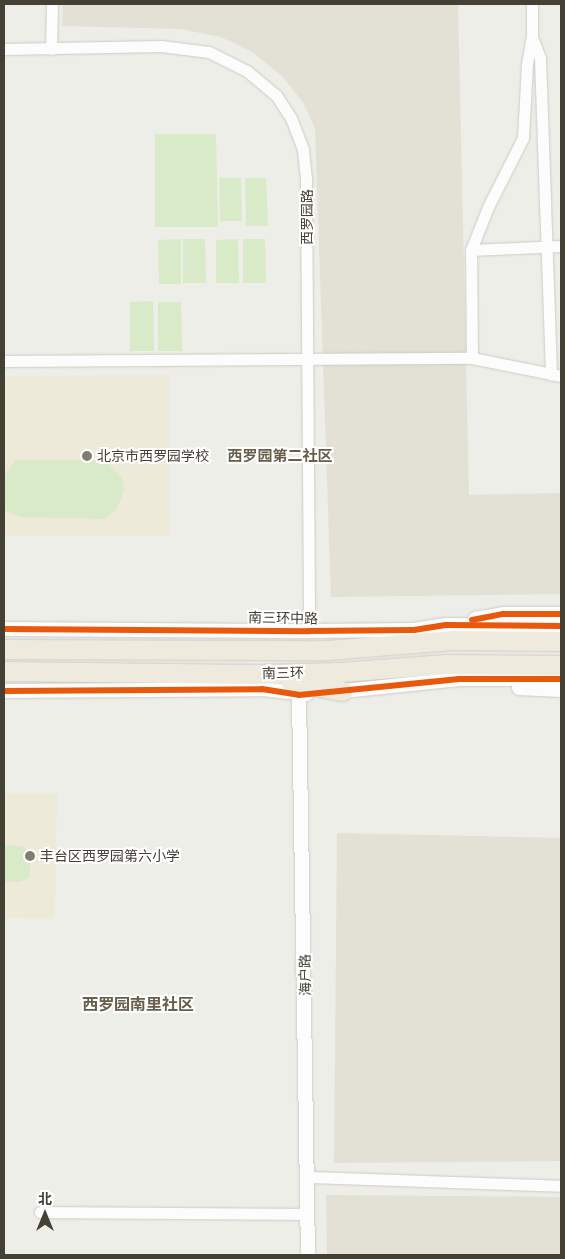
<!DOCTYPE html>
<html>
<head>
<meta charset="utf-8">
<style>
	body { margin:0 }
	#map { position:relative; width:565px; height:1259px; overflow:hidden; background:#eeeee8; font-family:Helvetica,"Noto Sans SC",sans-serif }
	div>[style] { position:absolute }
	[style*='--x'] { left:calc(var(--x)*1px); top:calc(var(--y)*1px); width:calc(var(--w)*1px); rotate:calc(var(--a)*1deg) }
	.residential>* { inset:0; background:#e3e0d5 }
	.education>* { inset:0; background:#edeada }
	.green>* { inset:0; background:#d8eac7 }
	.roads { filter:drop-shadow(0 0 1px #cdcbc5) drop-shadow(0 0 1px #cdcbc5) }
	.minor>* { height:11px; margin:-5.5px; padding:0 5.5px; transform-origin:5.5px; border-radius:5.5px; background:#fcfcfc }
	.tertiary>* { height:14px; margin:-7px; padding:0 7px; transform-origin:7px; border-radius:7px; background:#fcfcfc }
	.trunk>* { height:19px; margin:-9.5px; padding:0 9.5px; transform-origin:9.5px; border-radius:9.5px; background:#eeeadd }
	.cycleway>* { height:6px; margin:-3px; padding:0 3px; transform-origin:3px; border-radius:3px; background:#e8590c }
	.dots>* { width:14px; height:14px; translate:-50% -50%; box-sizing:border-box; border:2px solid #fff; border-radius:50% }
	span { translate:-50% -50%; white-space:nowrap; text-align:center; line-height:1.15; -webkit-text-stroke:4px #fff; paint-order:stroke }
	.street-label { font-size:14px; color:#454034 }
	.poi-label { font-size:14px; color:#454034 }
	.left { translate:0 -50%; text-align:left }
	.neighbourhood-label { font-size:15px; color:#675f4b; font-weight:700 }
	.quarter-label { font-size:16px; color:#675f4b; font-weight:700 }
	.frame { position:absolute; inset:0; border:5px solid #454034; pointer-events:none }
	.north { position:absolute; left:20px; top:1189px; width:50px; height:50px; -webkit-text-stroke:4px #fff; paint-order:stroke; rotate:0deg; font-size:14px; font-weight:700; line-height:20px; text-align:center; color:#454034 }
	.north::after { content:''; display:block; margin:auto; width:18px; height:22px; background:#454034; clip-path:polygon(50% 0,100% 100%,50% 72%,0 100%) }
</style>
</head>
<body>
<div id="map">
	<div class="residential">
		<i style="clip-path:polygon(63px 4px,458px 4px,469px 495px,561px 493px,561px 594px,331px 597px,315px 129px,304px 104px,283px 77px,252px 52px,221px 37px,180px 29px,62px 26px)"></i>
		<i style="clip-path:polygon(337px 833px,561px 838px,561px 1161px,334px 1163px)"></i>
		<i style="clip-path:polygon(326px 1195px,561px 1197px,561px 1255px,327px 1255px)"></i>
	</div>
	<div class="education">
		<i style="clip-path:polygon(169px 375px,170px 536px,4px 536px,4px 376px)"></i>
		<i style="clip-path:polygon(4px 793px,57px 793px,55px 919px,4px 918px)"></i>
	</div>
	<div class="green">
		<i style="clip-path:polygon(155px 134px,216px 134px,218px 227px,155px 227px)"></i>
		<i style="clip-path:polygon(219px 178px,241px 178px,242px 221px,220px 221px)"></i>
		<i style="clip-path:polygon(245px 178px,266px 178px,268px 226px,246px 226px)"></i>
		<i style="clip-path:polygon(181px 239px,181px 284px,159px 284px,158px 240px)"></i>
		<i style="clip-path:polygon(183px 239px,205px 239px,206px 283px,183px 283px)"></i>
		<i style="clip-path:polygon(238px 239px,239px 283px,216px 283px,216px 240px)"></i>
		<i style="clip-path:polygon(243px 239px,265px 239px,266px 283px,243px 283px)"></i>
		<i style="clip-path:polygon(153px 301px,154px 351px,130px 351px,130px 302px)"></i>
		<i style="clip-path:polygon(158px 302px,181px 302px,182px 351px,158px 351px)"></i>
		<i style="clip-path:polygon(16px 460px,106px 460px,122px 479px,124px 490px,117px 509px,104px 519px,20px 517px,6px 511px,4px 506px,4px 475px)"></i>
		<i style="clip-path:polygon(4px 845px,22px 846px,30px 853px,30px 877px,20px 882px,4px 881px)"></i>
	</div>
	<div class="roads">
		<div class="minor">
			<i style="--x:532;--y:4;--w:33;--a:90"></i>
			<i style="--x:532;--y:37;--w:22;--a:69"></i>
			<i style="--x:540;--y:58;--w:317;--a:88"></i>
			<i style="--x:4;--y:49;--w:157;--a:-1.1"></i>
			<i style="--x:161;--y:46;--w:48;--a:7.1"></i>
			<i style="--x:209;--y:52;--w:42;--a:26.6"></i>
			<i style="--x:247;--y:71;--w:38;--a:40"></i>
			<i style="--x:276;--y:95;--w:27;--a:57"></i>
			<i style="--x:291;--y:118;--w:34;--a:69"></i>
			<i style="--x:303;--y:150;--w:29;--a:84"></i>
			<i style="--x:306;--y:179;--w:452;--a:89.6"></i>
			<i style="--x:51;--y:49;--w:45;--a:-88.7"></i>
			<i style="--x:471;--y:250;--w:90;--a:-2.5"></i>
			<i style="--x:472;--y:358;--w:108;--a:-90.5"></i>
			<i style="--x:471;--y:250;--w:46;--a:-68.4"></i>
			<i style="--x:488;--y:207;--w:77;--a:-63.1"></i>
			<i style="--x:523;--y:138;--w:74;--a:-86.9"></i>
			<i style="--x:527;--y:64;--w:27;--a:-80"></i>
			<i style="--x:4;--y:361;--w:468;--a:-0.4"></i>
			<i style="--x:472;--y:358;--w:91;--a:11.4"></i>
			<i style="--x:309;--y:1177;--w:252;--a:2"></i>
			<i style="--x:40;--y:1212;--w:268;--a:0.4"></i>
		</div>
		<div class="tertiary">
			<i style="--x:475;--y:619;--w:28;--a:-10"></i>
			<i style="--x:503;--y:614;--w:58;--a:0"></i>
			<i style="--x:4;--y:629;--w:305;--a:0.4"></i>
			<i style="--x:309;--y:631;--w:105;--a:-0.5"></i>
			<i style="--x:414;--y:630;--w:32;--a:-9"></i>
			<i style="--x:446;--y:625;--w:115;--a:0.5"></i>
			<i style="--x:519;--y:688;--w:42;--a:2.7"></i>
			<i style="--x:4;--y:691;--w:258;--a:-0.4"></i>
			<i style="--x:262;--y:689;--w:45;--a:6.3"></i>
			<i style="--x:334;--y:692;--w:126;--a:-5.9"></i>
			<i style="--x:459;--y:679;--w:102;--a:0"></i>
			<i style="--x:299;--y:695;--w:560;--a:89.08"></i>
		</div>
		<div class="trunk">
			<i style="--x:4;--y:649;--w:323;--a:0.2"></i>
			<i style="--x:327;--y:650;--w:126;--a:-4.5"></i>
			<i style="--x:453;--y:640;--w:108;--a:0.5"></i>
			<i style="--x:4;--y:671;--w:251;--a:0.7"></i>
			<i style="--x:255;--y:674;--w:85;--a:-1.3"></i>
			<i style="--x:340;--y:672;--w:105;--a:-4.4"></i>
			<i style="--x:445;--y:664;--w:116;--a:0.5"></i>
			<i style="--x:290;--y:681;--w:53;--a:10.9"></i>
		</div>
	</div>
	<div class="cycleway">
		<i style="--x:472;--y:620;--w:32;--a:-11"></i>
		<i style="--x:503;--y:614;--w:58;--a:0"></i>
		<i style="--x:4;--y:629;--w:305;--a:0.4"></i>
		<i style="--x:309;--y:631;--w:105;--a:-0.5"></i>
		<i style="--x:414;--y:630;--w:32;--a:-9"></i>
		<i style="--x:446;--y:625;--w:115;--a:0.5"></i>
		<i style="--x:4;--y:691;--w:258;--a:-0.4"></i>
		<i style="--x:262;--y:689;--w:37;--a:9"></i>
		<i style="--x:299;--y:695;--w:161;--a:-5.7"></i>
		<i style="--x:459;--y:679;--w:102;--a:0"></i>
	</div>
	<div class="dots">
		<i style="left:87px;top:456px;background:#807d73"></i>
		<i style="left:30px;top:856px;background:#807d73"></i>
	</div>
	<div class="street-label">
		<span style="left:307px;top:217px;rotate:-90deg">西罗园路</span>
		<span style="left:283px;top:618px;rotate:1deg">南三环中路</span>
		<span style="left:283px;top:673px;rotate:-1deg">南三环</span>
		<span style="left:305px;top:975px;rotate:-91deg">海户路</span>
	</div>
	<div class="poi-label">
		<span class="left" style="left:97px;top:456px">北京市西罗园学校</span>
		<span class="left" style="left:40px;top:856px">丰台区西罗园第六小学</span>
	</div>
	<div class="neighbourhood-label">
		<span style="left:280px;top:456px">西罗园第二社区</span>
	</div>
	<div class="quarter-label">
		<span style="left:138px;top:1005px">西罗园南里社区</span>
	</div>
	<div class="frame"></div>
	<div class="north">北</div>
</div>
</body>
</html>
